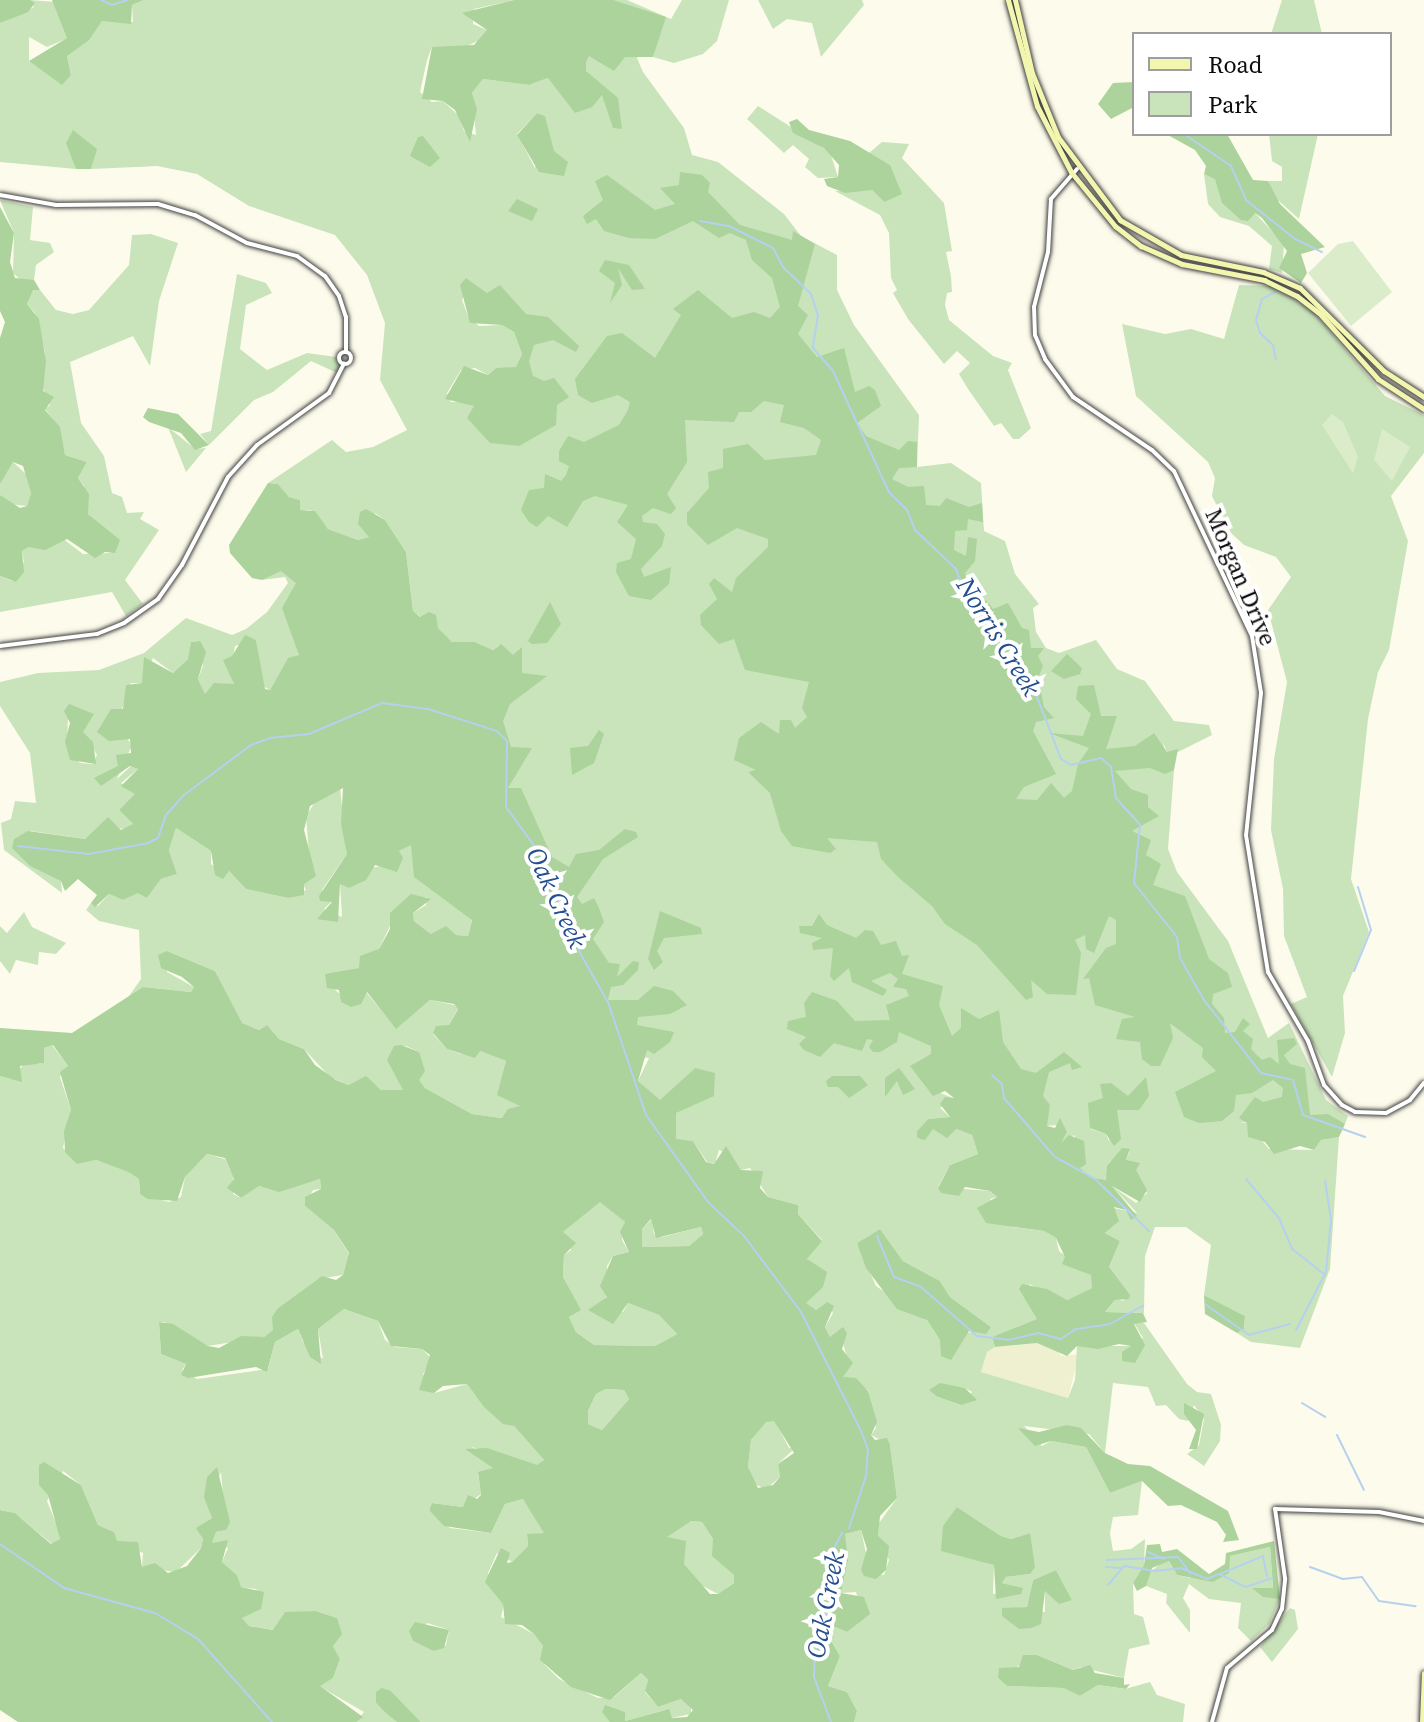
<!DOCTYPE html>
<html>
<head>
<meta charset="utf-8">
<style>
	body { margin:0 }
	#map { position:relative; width:1424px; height:1722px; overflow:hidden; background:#fdfcec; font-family:"Source Serif 4",serif }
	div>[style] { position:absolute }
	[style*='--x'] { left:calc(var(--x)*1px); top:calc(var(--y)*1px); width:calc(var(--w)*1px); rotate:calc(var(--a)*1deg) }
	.farmland>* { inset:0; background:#eef0cf }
	.green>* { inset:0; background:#c9e4ba }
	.forest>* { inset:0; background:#abd39b }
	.pitch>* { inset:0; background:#dbeccb }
	.stream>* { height:2px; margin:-1px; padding:0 1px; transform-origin:1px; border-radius:1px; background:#b6d1ef }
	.roads { filter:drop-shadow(0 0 2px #3f3f3f) drop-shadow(0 0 2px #3f3f3f) }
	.tertiary>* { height:4px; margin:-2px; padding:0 2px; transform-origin:2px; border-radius:2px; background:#fff }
	.tertiary>.ring { margin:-2px; padding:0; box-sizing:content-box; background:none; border:4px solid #fff; border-radius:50% }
	.secondary>* { height:5px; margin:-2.5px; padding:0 2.5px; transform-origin:2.5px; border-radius:2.5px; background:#f3f6ae }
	span { translate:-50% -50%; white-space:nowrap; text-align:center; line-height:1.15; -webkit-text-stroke:8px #fff; paint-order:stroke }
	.street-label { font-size:24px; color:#0c0c0c }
	.water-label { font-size:26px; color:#234e90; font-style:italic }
	.legend { position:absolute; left:1132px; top:32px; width:260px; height:104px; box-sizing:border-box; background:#fff; border:2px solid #9e9e9e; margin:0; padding:10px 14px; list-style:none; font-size:24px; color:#0c0c0c }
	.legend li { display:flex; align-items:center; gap:16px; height:40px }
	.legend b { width:40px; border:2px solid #9e9e9e }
</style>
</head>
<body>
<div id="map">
	<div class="farmland">
		<i style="clip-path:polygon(1037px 1343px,1052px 1346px,1062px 1356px,1079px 1354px,1068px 1398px,981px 1372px,987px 1352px,995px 1347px)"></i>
	</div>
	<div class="green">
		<i style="clip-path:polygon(evenodd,30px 0,55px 2px,68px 38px,47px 47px,29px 37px,29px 61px,47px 73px,71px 75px,67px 56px,102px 21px,133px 22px,132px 5px,144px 0,514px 0,474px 9px,473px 24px,487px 30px,482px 39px,465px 47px,432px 47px,427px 60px,420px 92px,432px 102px,443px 101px,459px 116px,464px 131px,476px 135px,472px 93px,483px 79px,529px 85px,548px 78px,560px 0,627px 0,671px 19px,682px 0,729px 0,717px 41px,703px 54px,674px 63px,653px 57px,657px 37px,637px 58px,643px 72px,684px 128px,692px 155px,718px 162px,784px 214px,801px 236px,837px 255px,837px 290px,854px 325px,919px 415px,917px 467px,951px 463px,981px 483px,984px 531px,1005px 541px,1015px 574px,1039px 604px,1033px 608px,1036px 632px,1046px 648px,1059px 653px,1096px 640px,1117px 669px,1145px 681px,1174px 721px,1209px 725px,1212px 735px,1178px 752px,1167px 752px,1163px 743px,1169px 770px,1174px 770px,1168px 849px,1177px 872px,1228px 941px,1268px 1038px,1289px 1023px,1326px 1100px,1348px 1116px,1345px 1124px,1240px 1122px,1247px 1123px,1269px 1149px,1314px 1150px,1321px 1140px,1339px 1137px,1330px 1269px,1300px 1348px,1251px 1342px,1237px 1333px,1244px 1329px,1245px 1316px,1204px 1295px,1211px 1245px,1186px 1227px,1155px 1227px,1145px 1256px,1144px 1313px,1105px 1312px,1116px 1299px,1124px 1301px,1109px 1267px,1120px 1241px,1105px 1233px,1115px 1224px,1114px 1208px,1137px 1213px,1112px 1186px,1136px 1203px,1147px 1193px,1126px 1160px,1130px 1151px,1110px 1162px,1106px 1180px,1090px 1177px,1080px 1169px,1082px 1150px,1074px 1135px,1061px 1143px,1057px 1125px,1046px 1126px,1050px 1105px,926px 1087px,955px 1099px,940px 1108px,950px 1117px,928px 1119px,917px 1131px,918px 1139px,933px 1129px,956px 1129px,972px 1135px,978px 1154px,950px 1165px,938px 1187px,990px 1191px,997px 1197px,990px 1199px,1012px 1227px,1044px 1231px,1056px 1238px,1059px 1251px,1091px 1275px,1093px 1282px,1092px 1288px,1067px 1300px,1029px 1284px,1038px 1319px,992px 1337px,995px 1347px,987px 1352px,981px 1372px,1068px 1398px,1075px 1380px,1077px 1346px,1131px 1346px,1120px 1357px,1143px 1338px,1134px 1323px,1144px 1323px,1187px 1384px,1197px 1392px,1211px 1394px,1221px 1425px,1220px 1441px,1204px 1466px,1187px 1454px,1199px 1445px,1204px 1419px,1194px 1405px,1188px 1421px,1179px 1419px,1166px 1405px,1156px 1406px,1148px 1387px,1113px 1383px,1105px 1453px,1089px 1434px,1024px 1426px,1042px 1446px,1051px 1441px,1086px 1447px,1110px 1493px,1142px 1481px,1138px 1515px,1113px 1517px,1110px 1533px,1113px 1551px,1131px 1549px,1145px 1539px,1144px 1565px,1133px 1583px,1134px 1614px,1143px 1617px,1150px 1644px,1129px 1649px,1124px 1678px,1081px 1667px,1073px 1670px,1037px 1655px,998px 1678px,1007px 1686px,1065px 1688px,1080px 1696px,1098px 1685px,1125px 1689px,1150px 1682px,1157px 1695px,1185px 1704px,1183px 1722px,854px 1722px,857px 1711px,847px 1692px,828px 1686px,840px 1656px,826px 1632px,830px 1625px,847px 1632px,864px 1618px,856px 1592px,841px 1593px,848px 1561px,842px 1541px,845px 1534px,861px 1530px,867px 1558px,861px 1570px,884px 1575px,889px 1560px,878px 1536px,879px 1523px,897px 1498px,890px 1445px,871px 1435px,876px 1428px,868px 1390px,843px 1377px,847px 1357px,842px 1340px,830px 1337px,825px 1327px,833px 1313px,827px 1302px,816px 1310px,805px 1303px,813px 1295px,813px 1267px,807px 1259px,822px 1240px,798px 1214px,798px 1205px,768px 1197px,750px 1168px,741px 1170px,732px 1156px,719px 1150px,715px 1164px,707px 1162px,693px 1141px,676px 1140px,676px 1113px,688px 1104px,695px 1068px,660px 1101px,638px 1081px,649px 1058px,468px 1034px,499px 645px,493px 650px,475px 642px,452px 642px,413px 611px,406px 552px,385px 520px,375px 513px,369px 537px,358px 540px,328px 529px,311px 510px,299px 510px,300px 500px,289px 497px,278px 484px,268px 483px,332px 440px,346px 452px,373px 447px,407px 430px,380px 380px,385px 323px,367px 275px,335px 235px,249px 206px,197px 174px,157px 166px,91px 169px,96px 149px,73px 131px,67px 142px,76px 169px,0 162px,0 23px,34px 7px,30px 0,537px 113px,545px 116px,535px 168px,517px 134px,537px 113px,30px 0,470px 281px,487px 294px,502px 288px,525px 314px,517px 445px,505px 442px,470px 402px,451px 402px,447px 393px,461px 370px,475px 368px,488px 375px,496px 368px,516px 368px,522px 354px,514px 332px,502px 325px,479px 326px,468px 316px,462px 300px,470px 281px,30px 0,1117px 1110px,1109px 1141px,1106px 1134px,1091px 1129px,1093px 1116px,1117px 1110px,30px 0,880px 1229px,903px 1261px,940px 1281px,950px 1297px,991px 1327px,940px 1340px,927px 1320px,876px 1286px,857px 1243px,880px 1229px,30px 0,940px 1384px,965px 1388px,972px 1392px,961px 1405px,938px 1397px,940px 1384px,30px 0,957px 1507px,1001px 1536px,1011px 1539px,1030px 1533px,1030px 1574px,1006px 1577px,1002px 1583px,1022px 1588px,993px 1594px,994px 1565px,969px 1555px,957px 1507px,30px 0,1056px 1570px,1072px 1600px,1045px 1591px,1045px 1612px,1002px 1609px,1027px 1607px,1033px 1580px,1056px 1570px)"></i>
		<i style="clip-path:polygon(758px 0,862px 0,864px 5px,821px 57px,812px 23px,787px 19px,773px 29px)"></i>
		<i style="clip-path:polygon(1282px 0,1314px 0,1322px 34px,1271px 34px)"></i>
		<i style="clip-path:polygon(758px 106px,830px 152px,838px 177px,818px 178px,805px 167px,809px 159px,793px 145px,784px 153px,747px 119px)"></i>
		<i style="clip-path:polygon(1269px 134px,1318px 134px,1299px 219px,1271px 194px,1268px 181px,1282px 181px,1282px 167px,1272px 161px)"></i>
		<i style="clip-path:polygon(882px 142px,909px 144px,902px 158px,944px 203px,952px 251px,946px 252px,951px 276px,952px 292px,947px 293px,945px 305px,949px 320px,993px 356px,1012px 363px,1008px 370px,1031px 428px,1019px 439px,1013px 439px,1001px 423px,994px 426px,968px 389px,959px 374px,970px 363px,957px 351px,944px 364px,908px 319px,893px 293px,897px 290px,891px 278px,889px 233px,880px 215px,835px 191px,872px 190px,884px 202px,890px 165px,869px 153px)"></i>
		<i style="clip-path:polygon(1204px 174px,1215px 178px,1231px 211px,1255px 213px,1284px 244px,1282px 273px,1269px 269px,1272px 246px,1249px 226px,1220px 217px,1208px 204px)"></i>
		<i style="clip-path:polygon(0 200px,33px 207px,30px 240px,50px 243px,54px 252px,36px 265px,34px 280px,23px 282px,13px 273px,14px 233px)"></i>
		<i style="clip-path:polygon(151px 234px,178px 243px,159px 301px,150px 366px,133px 336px,70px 362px,81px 423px,104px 456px,112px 493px,122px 497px,127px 513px,144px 512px,140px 519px,159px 530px,125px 580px,143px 604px,126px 616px,112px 592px,0 612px,0 576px,12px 581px,24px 562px,22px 551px,29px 547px,50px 546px,62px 538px,83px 554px,111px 553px,106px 530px,88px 514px,84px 486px,78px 478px,87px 462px,65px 455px,59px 427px,45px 409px,50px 405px,40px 382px,45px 352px,35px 313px,27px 304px,32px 290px,40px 290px,56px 310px,73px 314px,89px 310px,129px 265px,132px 235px)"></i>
		<i style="clip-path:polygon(237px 274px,266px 283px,272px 293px,246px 305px,240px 349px,267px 370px,307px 353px,336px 357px,340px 366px,337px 373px,311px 361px,273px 392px,254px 400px,209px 445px,200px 434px,211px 431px)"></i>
		<i style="clip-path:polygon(1239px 285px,1270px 286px,1294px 299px,1314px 313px,1385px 396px,1424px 415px,1424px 453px,1391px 496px,1408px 541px,1389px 650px,1378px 672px,1368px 719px,1351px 879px,1369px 932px,1343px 996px,1345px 1033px,1332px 1077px,1291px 1004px,1307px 997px,1284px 936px,1283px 889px,1271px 830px,1274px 759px,1287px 682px,1268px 610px,1291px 577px,1276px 557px,1244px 545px,1230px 532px,1212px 496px,1215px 478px,1208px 462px,1136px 396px,1122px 324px,1165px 334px,1191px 329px,1224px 339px)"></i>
		<i style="clip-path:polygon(168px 427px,195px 449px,206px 448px,186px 472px)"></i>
		<i style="clip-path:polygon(13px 462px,26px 474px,31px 493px,27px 506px,8px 504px,0 495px,0 481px)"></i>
		<i style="clip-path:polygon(evenodd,281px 570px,297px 583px,293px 627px,299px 655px,287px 660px,270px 690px,263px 686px,256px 640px,235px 646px,230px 673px,234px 684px,205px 695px,198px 679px,203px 666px,200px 641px,191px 642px,189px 658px,173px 673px,153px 658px,142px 683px,131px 683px,122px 709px,100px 727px,115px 740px,126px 737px,132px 745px,117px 779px,131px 766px,138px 769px,121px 783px,136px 794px,119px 810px,133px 824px,127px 830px,101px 824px,85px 839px,31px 831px,14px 839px,19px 855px,61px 880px,62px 893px,4px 850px,1px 823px,11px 819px,15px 801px,36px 803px,30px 753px,0 706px,0 682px,38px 673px,99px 670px,144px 653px,186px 618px,232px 635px,246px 629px,267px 612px,288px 583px,285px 577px,262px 580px,281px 570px,80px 712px,82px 731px,97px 755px,93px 764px,80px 763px,67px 749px,68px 717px,80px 712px)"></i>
		<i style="clip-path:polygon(340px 787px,347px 854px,322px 890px,332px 901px,324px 909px,342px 917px,340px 883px,349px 888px,370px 868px,400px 863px,399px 851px,411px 844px,427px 885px,472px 919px,468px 936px,431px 934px,414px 921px,413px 913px,426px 905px,427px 897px,400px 905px,379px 949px,359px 968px,332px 975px,332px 987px,341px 995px,366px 992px,396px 1028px,430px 1000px,454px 1005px,458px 1008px,449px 1025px,433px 1034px,447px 1049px,461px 1054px,480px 1051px,506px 1061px,501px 1088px,520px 1106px,503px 1118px,472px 1114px,425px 1088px,419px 1081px,419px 1052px,406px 1046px,394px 1046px,403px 1090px,381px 1090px,373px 1083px,349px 1085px,330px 1077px,304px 1049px,279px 1039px,267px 1025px,259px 1030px,241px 1023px,215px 971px,167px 951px,167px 972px,194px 987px,191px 992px,143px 987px,127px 999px,141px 979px,139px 930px,99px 921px,86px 910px,91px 903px,98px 906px,109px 894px,123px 900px,139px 892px,147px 898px,161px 879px,177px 874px,169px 850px,176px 828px,211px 851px,211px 864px,224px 874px,229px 871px,246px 889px,288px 898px,306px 890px,303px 884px,315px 871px,310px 866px,306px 816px,315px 802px)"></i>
		<i style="clip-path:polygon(24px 912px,32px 927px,66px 943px,56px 954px,39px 952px,38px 965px,16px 960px,10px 974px,0 961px,0 926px,7px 933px)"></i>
		<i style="clip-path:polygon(evenodd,52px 1045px,68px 1066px,60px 1077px,71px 1110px,63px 1148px,77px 1163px,96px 1160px,128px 1172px,139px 1179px,140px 1194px,169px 1202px,181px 1197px,185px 1177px,207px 1154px,225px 1159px,233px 1176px,233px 1194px,241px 1198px,258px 1186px,279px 1191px,320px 1179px,321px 1189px,313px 1190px,305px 1206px,334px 1230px,349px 1254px,343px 1275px,318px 1279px,278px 1308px,273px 1330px,264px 1337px,208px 1346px,164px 1322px,159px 1322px,161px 1354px,186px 1364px,182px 1370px,197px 1379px,268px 1369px,275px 1342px,298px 1329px,303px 1342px,323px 1359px,318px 1329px,344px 1309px,378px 1321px,385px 1340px,395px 1347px,422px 1349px,432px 1359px,423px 1374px,434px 1393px,467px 1384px,483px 1406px,514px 1426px,544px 1460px,537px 1466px,472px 1447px,493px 1468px,478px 1473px,481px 1494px,463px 1507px,432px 1503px,429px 1510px,450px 1528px,491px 1533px,505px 1504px,523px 1499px,544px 1529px,544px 1533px,527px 1535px,528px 1546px,512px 1562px,497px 1553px,488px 1573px,504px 1604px,501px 1617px,534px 1634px,543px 1646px,544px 1664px,559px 1679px,598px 1698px,614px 1697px,641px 1673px,648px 1680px,645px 1692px,658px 1707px,681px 1699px,691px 1705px,691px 1714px,671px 1718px,665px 1710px,625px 1721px,624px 1712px,605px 1706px,610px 1722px,421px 1722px,391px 1691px,376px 1703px,397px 1722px,356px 1722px,364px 1712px,319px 1686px,333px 1678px,340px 1659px,333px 1646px,337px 1618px,316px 1611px,285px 1613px,274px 1630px,249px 1626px,241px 1617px,257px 1589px,240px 1587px,237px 1575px,222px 1562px,228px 1548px,212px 1543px,216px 1532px,226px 1530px,221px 1472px,207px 1503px,212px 1518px,197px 1528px,203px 1539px,201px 1548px,176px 1572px,142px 1567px,143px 1553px,116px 1541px,114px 1532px,98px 1525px,81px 1485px,63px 1471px,47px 1501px,59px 1531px,60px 1539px,52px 1544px,15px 1513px,0 1510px,0 1076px,11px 1079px,25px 1063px,41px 1064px,44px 1048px,52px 1045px,427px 1623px,449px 1630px,446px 1645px,433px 1651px,413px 1641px,427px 1623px)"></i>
		<i style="clip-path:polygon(600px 1201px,625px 1222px,622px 1240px,629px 1252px,613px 1256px,607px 1266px,607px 1296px,601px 1303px,623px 1312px,628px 1303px,659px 1315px,677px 1334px,655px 1346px,594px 1345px,576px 1332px,569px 1317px,580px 1310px,563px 1277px,564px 1255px,571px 1250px,563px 1232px)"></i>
		<i style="clip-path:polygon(652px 1219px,654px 1234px,662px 1237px,701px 1227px,703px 1234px,689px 1246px,642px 1247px,642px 1229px)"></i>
		<i style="clip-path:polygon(606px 1389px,624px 1390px,629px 1399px,602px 1430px,588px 1424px,588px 1411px,596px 1394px)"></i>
		<i style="clip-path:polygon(766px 1421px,775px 1421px,789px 1448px,795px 1448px,778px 1464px,780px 1477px,766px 1489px,752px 1483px,748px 1467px,751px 1440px)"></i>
		<i style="clip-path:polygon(691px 1521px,702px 1522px,713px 1539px,713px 1556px,734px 1575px,734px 1583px,718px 1594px,701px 1585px,684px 1564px,683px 1551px,666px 1537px,669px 1530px)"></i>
		<i style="clip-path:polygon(1270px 1547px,1273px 1588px,1263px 1591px,1280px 1599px,1269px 1624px,1251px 1641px,1238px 1628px,1241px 1603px,1209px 1599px,1189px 1584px,1183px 1598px,1190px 1610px,1190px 1633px,1166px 1603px,1167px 1594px,1146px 1586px,1147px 1575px,1161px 1563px,1169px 1561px,1177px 1575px,1190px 1578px,1228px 1570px,1230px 1556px)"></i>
		<i style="clip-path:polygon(1290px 1608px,1295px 1610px,1298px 1629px,1272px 1662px,1260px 1647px)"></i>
	</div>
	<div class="forest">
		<i style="clip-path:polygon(0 0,30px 0,35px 3px,28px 12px,0 23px)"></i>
		<i style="clip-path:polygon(52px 0,144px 0,132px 5px,131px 24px,102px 21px,89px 40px,67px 56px,71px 75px,62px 85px,29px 61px,67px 38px)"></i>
		<i style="clip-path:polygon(514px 0,613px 0,666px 17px,653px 57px,625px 57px,614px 71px,589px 56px,586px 62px,586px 71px,618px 98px,622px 129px,613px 128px,602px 95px,592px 107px,575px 113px,548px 78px,529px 85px,483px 79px,472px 93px,477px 109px,470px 142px,455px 110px,443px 101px,422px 99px,432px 47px,474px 45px,487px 30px,462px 13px)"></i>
		<i style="clip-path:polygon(1134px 82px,1134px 107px,1111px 119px,1098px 104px,1113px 83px)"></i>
		<i style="clip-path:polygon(537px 113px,545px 116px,554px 151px,568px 162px,564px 176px,539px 172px,517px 135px)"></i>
		<i style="clip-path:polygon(797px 119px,809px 130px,850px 141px,890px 165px,902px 194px,884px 202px,872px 190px,845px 193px,827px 186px,824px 179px,838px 177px,839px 165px,824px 148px,793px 133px,789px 122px)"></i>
		<i style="clip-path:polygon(73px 130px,97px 149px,91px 169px,76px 169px,66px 143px)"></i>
		<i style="clip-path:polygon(1166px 134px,1227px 134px,1253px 180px,1268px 181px,1280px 204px,1325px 247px,1301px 254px,1307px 273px,1301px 283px,1279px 268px,1287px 251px,1262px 218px,1255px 213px,1248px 221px,1241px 220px,1222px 203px,1215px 179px,1204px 174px,1206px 166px,1195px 150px)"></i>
		<i style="clip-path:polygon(423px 136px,440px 158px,430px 167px,410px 156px,418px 137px)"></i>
		<i style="clip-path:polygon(680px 172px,702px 175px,710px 183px,708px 192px,740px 225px,792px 240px,793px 231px,815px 244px,798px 306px,808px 315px,798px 334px,817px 357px,844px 348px,855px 392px,869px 386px,875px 390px,881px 406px,857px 423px,866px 436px,899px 450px,908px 441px,917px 442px,917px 467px,899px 468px,892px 479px,908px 487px,924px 486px,926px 505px,940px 506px,946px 498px,969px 507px,982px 503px,983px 522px,968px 519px,967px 530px,955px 531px,954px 550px,966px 556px,968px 537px,977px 539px,975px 561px,965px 573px,968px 579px,993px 609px,1008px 603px,1022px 628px,1029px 630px,1031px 648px,1044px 648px,1038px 656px,1043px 666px,1038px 678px,1044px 707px,1054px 718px,1036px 722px,1033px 731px,1056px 774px,1024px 787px,1016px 799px,1037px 800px,1051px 783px,1064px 798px,1072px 791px,1078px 764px,1089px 748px,1049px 733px,1083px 736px,1091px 714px,1076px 699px,1078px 686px,1094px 685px,1101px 716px,1117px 716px,1106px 749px,1135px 746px,1154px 733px,1167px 752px,1178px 749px,1174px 770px,1165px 774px,1150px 768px,1115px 771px,1131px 789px,1148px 795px,1148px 807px,1159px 816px,1132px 831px,1151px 840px,1146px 855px,1161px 864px,1153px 885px,1185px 896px,1209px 959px,1228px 973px,1232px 987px,1213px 994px,1212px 1004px,1224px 1018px,1225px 1033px,1235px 1032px,1243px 1018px,1250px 1024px,1243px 1031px,1253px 1039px,1251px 1049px,1262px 1060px,1270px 1057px,1279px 1064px,1277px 1040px,1294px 1038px,1297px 1044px,1284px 1055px,1290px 1064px,1305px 1068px,1310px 1115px,1328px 1114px,1345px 1124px,1339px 1137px,1321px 1140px,1314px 1150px,1300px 1146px,1274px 1154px,1265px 1142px,1248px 1137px,1247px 1123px,1239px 1118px,1255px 1097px,1263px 1102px,1282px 1097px,1283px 1088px,1273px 1080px,1252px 1093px,1236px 1095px,1234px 1111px,1222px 1121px,1199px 1123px,1184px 1117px,1175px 1092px,1216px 1071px,1202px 1057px,1203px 1048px,1170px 1023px,1173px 1038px,1160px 1066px,1151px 1066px,1142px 1059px,1140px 1042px,1116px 1039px,1122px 1019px,1135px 1017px,1095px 1005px,1089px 978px,1083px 979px,1106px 948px,1116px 944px,1116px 920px,1109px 916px,1094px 953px,1086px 949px,1085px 935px,1075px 940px,1081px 953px,1076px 995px,1047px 994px,1031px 980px,1033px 997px,1026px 1000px,977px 945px,945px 924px,932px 906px,898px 877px,881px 859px,877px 842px,827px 838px,836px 849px,830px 853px,792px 846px,781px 831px,770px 793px,748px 772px,756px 770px,734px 760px,739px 738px,761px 722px,779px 734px,780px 720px,791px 720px,795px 728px,807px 717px,802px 708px,809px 682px,745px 670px,734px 639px,719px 644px,701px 625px,700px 615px,717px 599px,709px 584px,714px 578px,732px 592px,736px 578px,768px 547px,768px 539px,737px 528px,708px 545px,687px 524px,687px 513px,709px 488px,708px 472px,723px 468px,723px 449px,748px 444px,765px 460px,816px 455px,821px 440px,804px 428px,780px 422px,784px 405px,764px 401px,751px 412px,739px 412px,734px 422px,685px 420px,687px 462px,667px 494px,676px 508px,671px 514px,653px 508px,642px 516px,643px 522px,657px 524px,665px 534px,662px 546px,641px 569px,644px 577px,671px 567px,669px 584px,651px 600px,629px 596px,616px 572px,617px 563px,631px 559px,636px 539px,617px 522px,628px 505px,595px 496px,583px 501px,567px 527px,548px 516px,537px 527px,529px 522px,521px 510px,529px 490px,544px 488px,545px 474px,561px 481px,566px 475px,569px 466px,559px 461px,559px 451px,568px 436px,584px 442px,619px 425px,628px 410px,630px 402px,618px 395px,592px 403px,578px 395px,575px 379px,607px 336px,622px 333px,655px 358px,681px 315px,673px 309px,698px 290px,732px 318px,754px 312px,770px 318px,780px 307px,772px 278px,752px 260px,746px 240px,730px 233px,719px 238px,693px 221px,655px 239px,629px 238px,604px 231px,596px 219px,587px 224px,583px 216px,603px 200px,595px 181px,607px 175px,655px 210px,675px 204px,660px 188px,679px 185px)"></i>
		<i style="clip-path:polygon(517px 199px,538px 209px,532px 221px,508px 211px)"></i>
		<i style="clip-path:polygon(0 207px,14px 233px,10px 262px,15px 278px,34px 280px,40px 290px,33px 290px,27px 304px,39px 319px,46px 361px,43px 391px,54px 397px,45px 410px,60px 427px,65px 455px,87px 462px,78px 478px,89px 494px,88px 514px,120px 540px,115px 553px,105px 552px,95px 558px,67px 539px,45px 550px,29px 547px,22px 551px,24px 572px,16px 582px,0 576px,0 495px,20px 508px,27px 506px,31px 493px,23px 466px,13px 462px,0 484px,0 338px,5px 322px,0 311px)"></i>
		<i style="clip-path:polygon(605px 260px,629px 265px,645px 289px,632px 290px,618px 268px,622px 285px,610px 303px,615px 283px,599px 271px)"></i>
		<i style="clip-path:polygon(466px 278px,487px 293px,500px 285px,526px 314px,548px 317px,579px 346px,576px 352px,553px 340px,534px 345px,529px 361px,533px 376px,544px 381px,554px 378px,569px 397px,557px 405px,556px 425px,519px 446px,490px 443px,467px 418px,474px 406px,445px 399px,464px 366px,488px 375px,496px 368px,516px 367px,522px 354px,514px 332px,502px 325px,470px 323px,460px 285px)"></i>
		<i style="clip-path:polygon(148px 408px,178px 414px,209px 445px,195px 450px,181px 433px,149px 422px,143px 417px)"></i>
		<i style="clip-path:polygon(evenodd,268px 483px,278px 484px,289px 497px,300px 500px,300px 510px,315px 511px,328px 529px,358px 540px,369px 537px,358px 524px,360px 512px,366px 509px,385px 520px,406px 552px,413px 611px,420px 617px,429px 612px,436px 615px,438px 628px,452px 642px,475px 642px,493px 650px,501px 644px,513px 655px,522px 647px,522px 673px,547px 676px,510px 704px,503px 721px,511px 747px,532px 748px,508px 788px,521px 788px,552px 857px,569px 867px,576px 854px,599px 850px,625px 829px,636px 832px,638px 837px,603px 859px,577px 897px,582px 904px,594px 898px,599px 908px,604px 922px,593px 939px,609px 963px,620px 964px,617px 977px,633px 961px,639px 962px,638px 970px,623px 985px,611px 987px,608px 1000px,638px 1000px,654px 986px,673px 991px,687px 1005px,670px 1014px,638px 1017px,637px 1025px,674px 1032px,670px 1042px,654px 1054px,647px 1050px,638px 1081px,660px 1100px,695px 1068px,715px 1073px,714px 1096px,676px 1113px,676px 1139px,693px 1141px,706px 1162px,714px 1164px,726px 1146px,741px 1170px,763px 1171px,760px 1188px,768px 1197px,798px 1205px,798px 1214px,822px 1241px,807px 1259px,827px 1272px,823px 1287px,806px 1303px,816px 1310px,827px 1302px,834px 1306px,825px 1327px,830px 1337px,843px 1327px,847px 1333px,842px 1349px,853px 1363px,843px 1377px,856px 1378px,868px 1391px,877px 1422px,871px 1435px,875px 1440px,887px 1438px,890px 1445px,897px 1498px,880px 1516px,878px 1536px,889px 1546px,886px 1570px,876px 1579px,864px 1576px,861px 1570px,867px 1549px,861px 1530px,845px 1534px,848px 1561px,841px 1593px,864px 1597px,870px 1614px,847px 1632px,830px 1625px,826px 1632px,840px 1656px,828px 1686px,847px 1692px,857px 1711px,854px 1722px,610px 1722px,602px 1712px,605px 1705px,625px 1712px,625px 1721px,669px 1709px,672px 1718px,687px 1717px,693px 1710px,681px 1699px,658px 1707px,645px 1691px,648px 1680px,641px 1673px,610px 1700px,571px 1687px,540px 1660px,543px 1646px,534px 1634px,522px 1625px,505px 1624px,503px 1604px,485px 1582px,489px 1573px,501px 1548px,510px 1553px,507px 1563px,512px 1562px,528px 1546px,527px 1534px,544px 1533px,523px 1499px,505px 1504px,491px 1533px,444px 1526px,429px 1510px,432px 1503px,463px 1507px,468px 1495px,477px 1499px,481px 1495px,478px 1472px,493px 1468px,465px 1449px,487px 1448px,537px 1465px,544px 1460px,514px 1426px,503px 1424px,483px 1406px,467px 1384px,443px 1386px,434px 1393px,419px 1390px,430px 1355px,422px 1349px,391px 1346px,378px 1321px,344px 1309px,318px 1329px,321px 1364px,310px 1357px,298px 1329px,275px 1342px,267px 1372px,256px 1367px,188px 1378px,181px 1375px,186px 1364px,161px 1354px,159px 1322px,173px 1324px,208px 1346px,219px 1348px,241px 1336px,264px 1337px,273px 1330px,272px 1317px,278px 1308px,322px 1276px,336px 1280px,343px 1275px,349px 1253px,334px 1230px,305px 1206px,305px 1197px,321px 1189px,320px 1179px,279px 1192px,259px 1186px,241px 1198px,227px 1188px,234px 1179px,225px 1158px,207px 1154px,185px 1177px,177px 1201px,148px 1199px,140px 1194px,139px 1179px,128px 1172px,96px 1160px,77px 1164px,65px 1152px,64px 1131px,71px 1110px,60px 1072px,68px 1066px,53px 1045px,44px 1048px,44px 1063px,20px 1066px,22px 1082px,0 1076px,0 1028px,72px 1033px,143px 987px,191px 992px,194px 987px,182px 977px,161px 968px,158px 955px,167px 951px,215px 971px,242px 1023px,259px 1030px,267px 1025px,279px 1039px,304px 1049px,315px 1065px,336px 1080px,349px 1085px,366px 1076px,381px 1090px,403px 1090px,387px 1060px,394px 1046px,401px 1045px,419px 1052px,425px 1071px,419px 1080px,425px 1088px,472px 1114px,502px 1118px,508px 1109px,520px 1106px,497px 1095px,506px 1061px,480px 1051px,475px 1058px,447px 1049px,433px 1033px,436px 1026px,449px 1025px,458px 1009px,454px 1004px,430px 1000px,396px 1029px,367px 992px,361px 1004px,351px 1007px,341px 1002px,339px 990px,327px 988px,325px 974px,359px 968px,360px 956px,379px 949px,390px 929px,390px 913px,411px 894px,431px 899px,413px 913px,414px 921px,431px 934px,446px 926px,456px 935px,468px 936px,472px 920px,414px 877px,411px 845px,399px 851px,403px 858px,397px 872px,375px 865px,366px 880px,349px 888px,340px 884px,338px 922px,317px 919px,332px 902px,320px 901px,319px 896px,347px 854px,341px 824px,343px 788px,310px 806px,304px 830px,316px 876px,304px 884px,304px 895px,288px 898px,246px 889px,229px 871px,223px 879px,215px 875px,211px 851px,176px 828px,169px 850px,177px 874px,161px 879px,147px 898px,138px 893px,123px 900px,109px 894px,95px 907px,91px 903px,97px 895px,78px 879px,65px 891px,61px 881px,30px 866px,12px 848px,14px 839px,28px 831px,85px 839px,108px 817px,121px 830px,133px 824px,119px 810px,135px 794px,121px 786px,138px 769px,130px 766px,101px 786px,94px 778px,118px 766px,116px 755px,131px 753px,130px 739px,109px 741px,97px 732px,111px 709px,123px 709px,126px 685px,142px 683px,144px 657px,173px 673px,188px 659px,191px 642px,200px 641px,206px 652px,198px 679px,205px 694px,214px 683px,234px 684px,223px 660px,232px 656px,245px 635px,256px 640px,265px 689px,270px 690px,288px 658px,299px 655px,282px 608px,296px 583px,281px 571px,262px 580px,252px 578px,230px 553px,229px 545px,268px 483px,600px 1202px,625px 1222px,620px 1232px,629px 1252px,613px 1256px,600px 1286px,607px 1297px,588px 1310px,613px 1324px,628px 1303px,659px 1315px,677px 1334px,655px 1346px,594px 1345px,576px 1332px,569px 1317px,581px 1310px,563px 1277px,564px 1255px,576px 1243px,563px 1232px,600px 1202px,268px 483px,651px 1219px,656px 1238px,701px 1227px,703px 1234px,689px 1246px,642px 1247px,642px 1229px,651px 1219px,268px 483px,606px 1389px,624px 1390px,629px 1399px,602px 1430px,588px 1424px,588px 1411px,596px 1394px,606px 1389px,268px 483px,774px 1421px,794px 1453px,778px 1464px,780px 1477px,773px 1485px,758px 1488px,748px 1467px,751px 1440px,766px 1422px,774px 1421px,268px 483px,691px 1521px,702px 1522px,713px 1539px,712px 1556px,734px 1575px,734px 1583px,718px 1594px,710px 1594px,684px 1564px,686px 1541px,667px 1537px,691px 1521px)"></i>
		<i style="clip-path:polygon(550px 602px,561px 624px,547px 643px,532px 644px,528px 641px)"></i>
		<i style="clip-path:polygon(1067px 654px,1082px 668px,1080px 674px,1064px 679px,1051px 671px)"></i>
		<i style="clip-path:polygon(69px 704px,94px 714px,83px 732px,93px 742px,96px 764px,70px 760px,65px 742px,70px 723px,64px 711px)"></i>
		<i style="clip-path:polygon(599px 730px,604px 734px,594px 763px,572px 775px,570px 748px,588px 746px)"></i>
		<i style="clip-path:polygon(660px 911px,701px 928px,702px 934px,664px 938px,657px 951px,663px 962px,654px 970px,648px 959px)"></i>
		<i style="clip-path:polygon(819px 914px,827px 925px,856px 938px,865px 930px,873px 931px,881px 945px,896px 941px,902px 956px,909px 955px,902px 974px,943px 986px,939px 1005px,952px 1036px,961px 1028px,961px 1008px,979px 1019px,999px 1010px,1003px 1042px,1021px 1069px,1036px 1073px,1064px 1052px,1082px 1067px,1072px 1070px,1070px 1063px,1049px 1072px,1043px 1096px,1050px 1105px,1047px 1126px,1055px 1128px,1060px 1118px,1067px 1132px,1061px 1143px,1069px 1135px,1084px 1141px,1086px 1164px,1080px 1168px,1090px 1177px,1106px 1180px,1107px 1166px,1122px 1148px,1130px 1149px,1126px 1160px,1140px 1163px,1136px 1170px,1147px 1190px,1140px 1202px,1112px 1186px,1137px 1216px,1131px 1220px,1126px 1210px,1114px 1207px,1119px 1221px,1105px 1233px,1120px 1241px,1109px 1267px,1130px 1295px,1129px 1299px,1115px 1300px,1105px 1312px,1143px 1313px,1147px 1322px,1134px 1324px,1145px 1345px,1135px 1363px,1122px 1361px,1122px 1352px,1131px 1346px,1119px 1344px,1098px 1349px,1077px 1346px,1067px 1356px,1037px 1343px,995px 1347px,992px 1337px,1037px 1319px,1019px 1289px,1022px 1284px,1047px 1289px,1067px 1300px,1092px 1288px,1091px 1275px,1062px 1264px,1065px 1257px,1056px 1238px,1044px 1231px,986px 1223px,977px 1208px,997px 1197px,990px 1191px,965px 1187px,959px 1196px,941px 1193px,938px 1188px,950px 1165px,978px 1154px,972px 1135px,956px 1129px,947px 1138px,933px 1129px,925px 1140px,917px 1138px,917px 1131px,928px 1119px,950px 1117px,940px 1104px,945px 1097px,954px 1098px,945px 1091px,933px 1096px,910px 1066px,931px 1054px,931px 1046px,899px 1032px,897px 1042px,880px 1052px,873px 1052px,869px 1047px,873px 1040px,867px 1039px,862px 1051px,834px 1043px,820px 1057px,804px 1050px,799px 1044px,806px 1037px,787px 1029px,788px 1021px,806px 1017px,804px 1003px,812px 992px,837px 1001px,855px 1021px,890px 1020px,886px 1005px,909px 996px,906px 989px,893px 987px,898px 979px,890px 973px,871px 981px,887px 990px,883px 996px,852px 982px,849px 968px,834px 981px,830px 976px,833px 948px,813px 950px,812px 943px,822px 938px,800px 933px,799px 926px,812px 926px)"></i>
		<i style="clip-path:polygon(899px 1068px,915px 1089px,903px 1095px,897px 1081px,885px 1097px,885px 1078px)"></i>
		<i style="clip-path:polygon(832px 1076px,860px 1076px,868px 1085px,849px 1098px,838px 1087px,828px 1087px,826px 1081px)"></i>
		<i style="clip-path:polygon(1146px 1077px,1149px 1096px,1139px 1110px,1117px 1110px,1121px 1139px,1114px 1146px,1106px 1134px,1090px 1128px,1088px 1103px,1103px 1098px,1100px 1084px,1111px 1083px,1128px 1096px)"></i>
		<i style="clip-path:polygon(880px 1229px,903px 1261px,940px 1281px,950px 1297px,991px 1327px,986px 1334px,969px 1331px,951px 1360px,941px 1356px,940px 1340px,927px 1320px,897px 1309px,866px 1268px,857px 1243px)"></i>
		<i style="clip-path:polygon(1204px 1295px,1245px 1316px,1244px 1329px,1237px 1333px,1205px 1314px)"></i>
		<i style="clip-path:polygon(940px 1383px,965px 1388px,977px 1400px,961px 1405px,938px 1397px,929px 1390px)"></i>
		<i style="clip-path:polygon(1184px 1403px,1204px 1414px,1197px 1449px,1189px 1449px,1196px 1430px,1184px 1414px)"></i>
		<i style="clip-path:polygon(1067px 1425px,1081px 1428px,1105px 1453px,1128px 1464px,1150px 1466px,1228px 1511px,1239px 1540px,1223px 1542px,1226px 1535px,1217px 1522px,1181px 1505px,1168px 1506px,1142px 1481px,1110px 1493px,1086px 1447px,1051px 1441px,1035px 1446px,1018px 1428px,1039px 1432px)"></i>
		<i style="clip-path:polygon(44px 1462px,81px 1485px,98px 1525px,114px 1532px,117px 1541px,138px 1542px,142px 1567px,155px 1563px,168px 1573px,187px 1566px,201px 1548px,203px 1539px,196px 1528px,212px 1518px,204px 1497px,207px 1477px,217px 1467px,230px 1522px,226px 1530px,216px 1532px,212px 1543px,228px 1540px,222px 1562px,237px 1575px,241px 1587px,264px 1592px,261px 1609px,242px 1618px,249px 1626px,273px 1630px,285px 1612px,316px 1611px,337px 1618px,342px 1634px,333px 1646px,340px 1659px,333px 1678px,320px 1686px,363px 1717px,356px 1722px,18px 1722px,0 1710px,0 1510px,15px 1513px,51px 1544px,60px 1539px,48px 1495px,39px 1485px,39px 1465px)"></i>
		<i style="clip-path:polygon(957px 1507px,1001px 1536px,1011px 1539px,1030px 1533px,1035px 1567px,1030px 1574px,1006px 1577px,1002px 1583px,1023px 1588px,1021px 1594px,996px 1599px,994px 1565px,941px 1551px,943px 1526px)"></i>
		<i style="clip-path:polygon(1274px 1541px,1280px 1599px,1263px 1597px,1252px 1588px,1273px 1588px,1270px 1547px,1230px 1556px,1229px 1573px,1213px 1582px,1177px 1575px,1169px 1561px,1152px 1568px,1146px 1586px,1137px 1591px,1133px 1583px,1144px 1565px,1147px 1545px,1160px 1544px,1162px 1552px,1177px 1549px,1209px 1574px,1225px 1564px,1226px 1553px)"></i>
		<i style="clip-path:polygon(1056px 1570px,1072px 1600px,1059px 1604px,1045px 1591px,1041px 1624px,1031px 1628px,1019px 1629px,1002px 1616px,1002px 1608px,1027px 1607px,1033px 1580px)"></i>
		<i style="clip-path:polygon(415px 1622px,449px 1630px,444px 1648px,433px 1651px,413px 1641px,409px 1631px)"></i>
		<i style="clip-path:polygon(1023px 1655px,1037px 1655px,1073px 1670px,1090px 1665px,1095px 1673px,1124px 1678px,1124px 1685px,1130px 1684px,1126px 1689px,1098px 1685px,1080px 1696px,1064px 1688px,1007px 1686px,998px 1678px,999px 1668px,1019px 1667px)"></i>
		<i style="clip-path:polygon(382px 1688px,391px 1691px,421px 1722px,397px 1722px,387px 1714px,376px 1703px,376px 1692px)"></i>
	</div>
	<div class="pitch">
		<i style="clip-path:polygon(1353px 241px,1392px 292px,1351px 326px,1308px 273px,1338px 244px)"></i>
		<i style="clip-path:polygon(1332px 414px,1343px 422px,1358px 457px,1353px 473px,1322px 425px)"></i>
		<i style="clip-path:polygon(1382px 429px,1410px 447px,1392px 481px,1374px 460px)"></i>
	</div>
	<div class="stream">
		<i style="--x:101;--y:0;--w:12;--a:24"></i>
		<i style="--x:112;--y:5;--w:16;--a:-18"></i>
		<i style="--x:1133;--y:98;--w:1;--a:45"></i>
		<i style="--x:1184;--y:134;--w:57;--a:34.2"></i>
		<i style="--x:1231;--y:166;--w:37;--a:66"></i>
		<i style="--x:1246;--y:200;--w:63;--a:38.5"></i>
		<i style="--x:1295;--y:239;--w:30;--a:26"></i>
		<i style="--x:700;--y:221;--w:29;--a:10"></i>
		<i style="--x:729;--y:226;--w:49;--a:26.6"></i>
		<i style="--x:773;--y:248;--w:21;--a:62"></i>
		<i style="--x:783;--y:267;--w:39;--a:44"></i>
		<i style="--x:811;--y:294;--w:22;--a:72"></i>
		<i style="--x:818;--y:315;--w:33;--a:99"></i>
		<i style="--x:813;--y:348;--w:30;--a:49"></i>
		<i style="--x:833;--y:371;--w:133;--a:65.2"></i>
		<i style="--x:889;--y:492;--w:25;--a:45"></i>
		<i style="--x:907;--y:510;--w:22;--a:68"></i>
		<i style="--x:915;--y:530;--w:57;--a:43.6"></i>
		<i style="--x:956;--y:569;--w:28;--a:69"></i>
		<i style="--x:966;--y:595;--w:69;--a:49.1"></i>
		<i style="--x:1011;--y:647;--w:37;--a:59"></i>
		<i style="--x:1030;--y:679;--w:86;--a:68.8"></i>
		<i style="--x:1061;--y:759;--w:12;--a:31"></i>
		<i style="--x:1071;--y:765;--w:31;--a:-13"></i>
		<i style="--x:1101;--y:758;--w:13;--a:42"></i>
		<i style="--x:1111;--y:767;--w:31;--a:81"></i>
		<i style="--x:1116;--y:798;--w:36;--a:48"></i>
		<i style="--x:1140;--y:825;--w:58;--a:95.9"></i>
		<i style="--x:1134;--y:883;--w:69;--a:51.5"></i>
		<i style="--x:1177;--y:937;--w:21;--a:82"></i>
		<i style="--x:1180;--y:958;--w:48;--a:60.3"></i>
		<i style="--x:1204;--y:1000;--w:93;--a:52"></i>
		<i style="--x:1261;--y:1073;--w:33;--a:12"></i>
		<i style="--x:1293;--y:1080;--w:36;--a:74"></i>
		<i style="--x:1303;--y:1115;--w:66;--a:19.5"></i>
		<i style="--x:1275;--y:292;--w:15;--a:152"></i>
		<i style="--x:1262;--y:299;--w:22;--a:106"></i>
		<i style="--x:1256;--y:320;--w:14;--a:73"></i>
		<i style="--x:1260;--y:333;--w:18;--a:43"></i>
		<i style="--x:1273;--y:345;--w:15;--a:79"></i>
		<i style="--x:18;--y:846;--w:71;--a:6.4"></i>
		<i style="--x:89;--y:854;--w:60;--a:-10.6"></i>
		<i style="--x:148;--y:843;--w:11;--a:-27"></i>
		<i style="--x:158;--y:838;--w:24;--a:-71"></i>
		<i style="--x:166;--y:815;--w:27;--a:-48"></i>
		<i style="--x:184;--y:795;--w:84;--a:-36.7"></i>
		<i style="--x:251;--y:745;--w:20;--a:-20"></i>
		<i style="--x:270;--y:738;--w:39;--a:-6"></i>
		<i style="--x:309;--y:734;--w:79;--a:-23"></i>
		<i style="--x:382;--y:703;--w:46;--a:7.4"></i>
		<i style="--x:428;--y:709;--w:72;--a:17.7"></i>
		<i style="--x:497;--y:731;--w:14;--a:45"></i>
		<i style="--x:507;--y:741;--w:66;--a:90.9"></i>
		<i style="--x:506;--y:807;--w:59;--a:53.9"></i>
		<i style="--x:541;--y:855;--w:105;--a:68.3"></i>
		<i style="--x:580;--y:953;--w:56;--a:60.3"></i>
		<i style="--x:608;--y:1002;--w:119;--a:71.4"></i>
		<i style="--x:646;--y:1115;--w:107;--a:54.5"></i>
		<i style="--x:708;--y:1202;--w:50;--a:43.4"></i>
		<i style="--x:744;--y:1236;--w:95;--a:53.1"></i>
		<i style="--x:801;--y:1312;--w:133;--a:63.2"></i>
		<i style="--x:861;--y:1431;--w:19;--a:69"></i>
		<i style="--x:868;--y:1449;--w:27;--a:94"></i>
		<i style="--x:866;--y:1476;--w:55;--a:108.1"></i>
		<i style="--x:1354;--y:971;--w:44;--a:-67.5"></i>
		<i style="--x:1371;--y:930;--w:45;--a:-106.8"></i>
		<i style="--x:992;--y:1075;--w:13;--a:42"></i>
		<i style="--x:1002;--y:1084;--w:14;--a:82"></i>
		<i style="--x:1004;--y:1098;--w:78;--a:49.2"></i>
		<i style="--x:1055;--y:1157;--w:46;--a:28.8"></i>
		<i style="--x:1095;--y:1179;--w:75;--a:43.9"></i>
		<i style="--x:1246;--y:1179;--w:51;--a:49.8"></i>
		<i style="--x:1279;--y:1218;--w:34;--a:67"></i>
		<i style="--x:1292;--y:1249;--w:41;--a:38"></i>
		<i style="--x:877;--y:1236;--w:44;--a:67.5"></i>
		<i style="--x:894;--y:1277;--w:29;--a:20"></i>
		<i style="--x:921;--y:1287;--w:74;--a:41.2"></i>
		<i style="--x:977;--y:1336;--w:31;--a:7"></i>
		<i style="--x:1008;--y:1340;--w:31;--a:-13"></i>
		<i style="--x:1038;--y:1333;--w:24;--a:15"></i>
		<i style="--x:1061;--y:1339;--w:18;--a:-34"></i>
		<i style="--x:1076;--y:1329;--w:34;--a:-8"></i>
		<i style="--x:1110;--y:1324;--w:38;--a:-29"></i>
		<i style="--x:1206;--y:1305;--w:52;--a:34.9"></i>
		<i style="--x:1249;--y:1335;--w:42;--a:-15"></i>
		<i style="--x:1296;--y:1330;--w:65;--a:-62.7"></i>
		<i style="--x:1326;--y:1272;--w:52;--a:-84.5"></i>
		<i style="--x:1331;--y:1220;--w:40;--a:-98.5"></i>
		<i style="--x:1302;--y:1403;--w:27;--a:31"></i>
		<i style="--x:1337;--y:1435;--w:61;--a:63.9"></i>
		<i style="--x:0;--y:1544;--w:78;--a:34.5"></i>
		<i style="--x:64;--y:1588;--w:94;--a:15.4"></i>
		<i style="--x:155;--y:1613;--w:50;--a:31.2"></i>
		<i style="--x:198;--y:1639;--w:111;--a:48.3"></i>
		<i style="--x:1148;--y:1552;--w:17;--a:24"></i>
		<i style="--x:1107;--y:1560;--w:71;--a:-2.4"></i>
		<i style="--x:1178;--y:1557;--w:21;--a:53"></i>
		<i style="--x:1106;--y:1567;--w:14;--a:4"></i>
		<i style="--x:1310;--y:1567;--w:35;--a:20"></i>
		<i style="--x:1343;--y:1579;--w:19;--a:-6"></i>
		<i style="--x:1362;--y:1577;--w:29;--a:55"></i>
		<i style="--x:1379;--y:1601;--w:37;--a:8"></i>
		<i style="--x:1220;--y:1574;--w:47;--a:-22.7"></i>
		<i style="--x:1263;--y:1556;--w:21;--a:79"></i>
		<i style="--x:1108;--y:1585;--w:25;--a:-50"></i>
		<i style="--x:1124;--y:1566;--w:30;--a:9"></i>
		<i style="--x:1154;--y:1571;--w:27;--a:-6"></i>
		<i style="--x:1181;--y:1568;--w:28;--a:23"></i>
		<i style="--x:1207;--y:1579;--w:13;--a:-23"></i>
		<i style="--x:1219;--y:1574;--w:30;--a:26"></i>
		<i style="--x:1246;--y:1587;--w:28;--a:-19"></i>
		<i style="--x:831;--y:1722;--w:48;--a:-110.7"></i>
		<i style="--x:814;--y:1677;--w:25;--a:-88"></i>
		<i style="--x:815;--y:1652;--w:49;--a:-72.3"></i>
		<i style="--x:830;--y:1605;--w:59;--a:-85.2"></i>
		<i style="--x:835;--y:1546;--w:15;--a:-62"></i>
	</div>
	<div class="roads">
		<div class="tertiary">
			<i style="--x:1077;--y:169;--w:40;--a:131"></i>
			<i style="--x:1051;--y:199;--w:53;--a:93.2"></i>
			<i style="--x:1048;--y:252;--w:57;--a:104.3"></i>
			<i style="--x:1034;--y:307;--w:28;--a:88"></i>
			<i style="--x:1035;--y:335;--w:26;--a:67"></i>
			<i style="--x:1045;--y:359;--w:47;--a:53.6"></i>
			<i style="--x:1073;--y:397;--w:95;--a:33.9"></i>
			<i style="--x:1152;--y:450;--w:30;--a:44"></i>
			<i style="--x:1174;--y:471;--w:183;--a:64.7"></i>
			<i style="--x:1252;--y:636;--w:58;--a:81"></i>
			<i style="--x:1261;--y:693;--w:143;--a:96"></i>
			<i style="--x:1246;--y:835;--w:139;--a:80.9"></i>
			<i style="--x:1268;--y:972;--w:80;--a:59.9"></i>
			<i style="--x:1308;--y:1041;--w:47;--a:70"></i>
			<i style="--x:1324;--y:1085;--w:27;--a:48"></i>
			<i style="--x:1342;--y:1105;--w:15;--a:28"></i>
			<i style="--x:1355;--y:1112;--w:31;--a:2"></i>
			<i style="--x:1386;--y:1113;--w:27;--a:-28"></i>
			<i style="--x:1410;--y:1100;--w:22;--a:-51"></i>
			<i style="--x:0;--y:195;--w:57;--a:10.1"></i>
			<i style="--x:56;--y:205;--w:102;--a:-0.6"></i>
			<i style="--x:158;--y:204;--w:39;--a:17"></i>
			<i style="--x:195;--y:215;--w:59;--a:28.3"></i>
			<i style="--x:247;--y:243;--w:52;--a:14.6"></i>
			<i style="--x:297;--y:256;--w:34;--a:36"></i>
			<i style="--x:325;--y:276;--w:24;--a:55"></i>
			<i style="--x:339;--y:296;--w:22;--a:72"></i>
			<i style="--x:346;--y:317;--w:35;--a:90"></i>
			<i class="ring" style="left:339px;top:352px;width:8px;height:8px"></i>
			<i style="--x:0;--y:646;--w:98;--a:-7.1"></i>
			<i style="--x:97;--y:634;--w:29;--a:-22"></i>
			<i style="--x:124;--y:623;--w:42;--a:-35.2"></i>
			<i style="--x:158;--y:599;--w:42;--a:-54.8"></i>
			<i style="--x:182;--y:565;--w:99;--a:-62.4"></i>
			<i style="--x:228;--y:477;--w:43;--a:-47.8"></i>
			<i style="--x:257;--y:445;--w:89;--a:-35.8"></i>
			<i style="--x:329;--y:393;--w:33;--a:-63"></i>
			<i style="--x:1212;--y:1722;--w:56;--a:-74.5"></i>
			<i style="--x:1227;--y:1668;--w:59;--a:-40.2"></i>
			<i style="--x:1272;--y:1630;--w:23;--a:-65"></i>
			<i style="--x:1282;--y:1609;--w:31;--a:-84"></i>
			<i style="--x:1285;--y:1578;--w:70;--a:-98.2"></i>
			<i style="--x:1275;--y:1509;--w:104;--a:1.7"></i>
			<i style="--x:1379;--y:1512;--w:46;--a:11.3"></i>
		</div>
		<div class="secondary">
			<i style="--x:1008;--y:0;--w:110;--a:74.7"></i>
			<i style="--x:1037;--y:106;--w:74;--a:62.7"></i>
			<i style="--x:1071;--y:172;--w:70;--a:50.8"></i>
			<i style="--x:1115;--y:226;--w:33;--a:38"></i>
			<i style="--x:1141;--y:246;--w:45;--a:23.7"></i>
			<i style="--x:1182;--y:264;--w:84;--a:11"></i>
			<i style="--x:1264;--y:280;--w:37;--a:26"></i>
			<i style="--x:1297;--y:296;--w:31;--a:38"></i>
			<i style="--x:1321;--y:315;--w:86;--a:48.3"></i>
			<i style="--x:1378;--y:379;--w:55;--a:33.1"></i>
			<i style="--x:1015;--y:0;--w:75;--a:76.9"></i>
			<i style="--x:1032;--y:73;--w:69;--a:67.9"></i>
			<i style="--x:1058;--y:137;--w:104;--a:53.2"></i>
			<i style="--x:1120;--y:220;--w:70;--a:29.8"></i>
			<i style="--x:1181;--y:255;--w:84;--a:11.7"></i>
			<i style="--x:1263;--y:272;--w:40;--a:23.4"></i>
			<i style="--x:1300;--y:288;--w:118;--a:44.7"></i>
			<i style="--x:1384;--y:371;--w:48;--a:33"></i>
			<i style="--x:1422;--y:1722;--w:49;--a:-87.7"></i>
		</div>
	</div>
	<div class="street-label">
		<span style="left:1241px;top:577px;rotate:67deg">Morgan Drive</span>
	</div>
	<div class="water-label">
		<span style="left:998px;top:637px;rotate:58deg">Norris Creek</span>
		<span style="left:556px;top:898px;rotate:65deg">Oak Creek</span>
		<span style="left:826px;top:1605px;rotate:-79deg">Oak Creek</span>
	</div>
	<ul class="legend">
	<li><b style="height:10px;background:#f3f6ae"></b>Road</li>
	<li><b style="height:22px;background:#c9e4ba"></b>Park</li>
	</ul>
</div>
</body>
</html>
